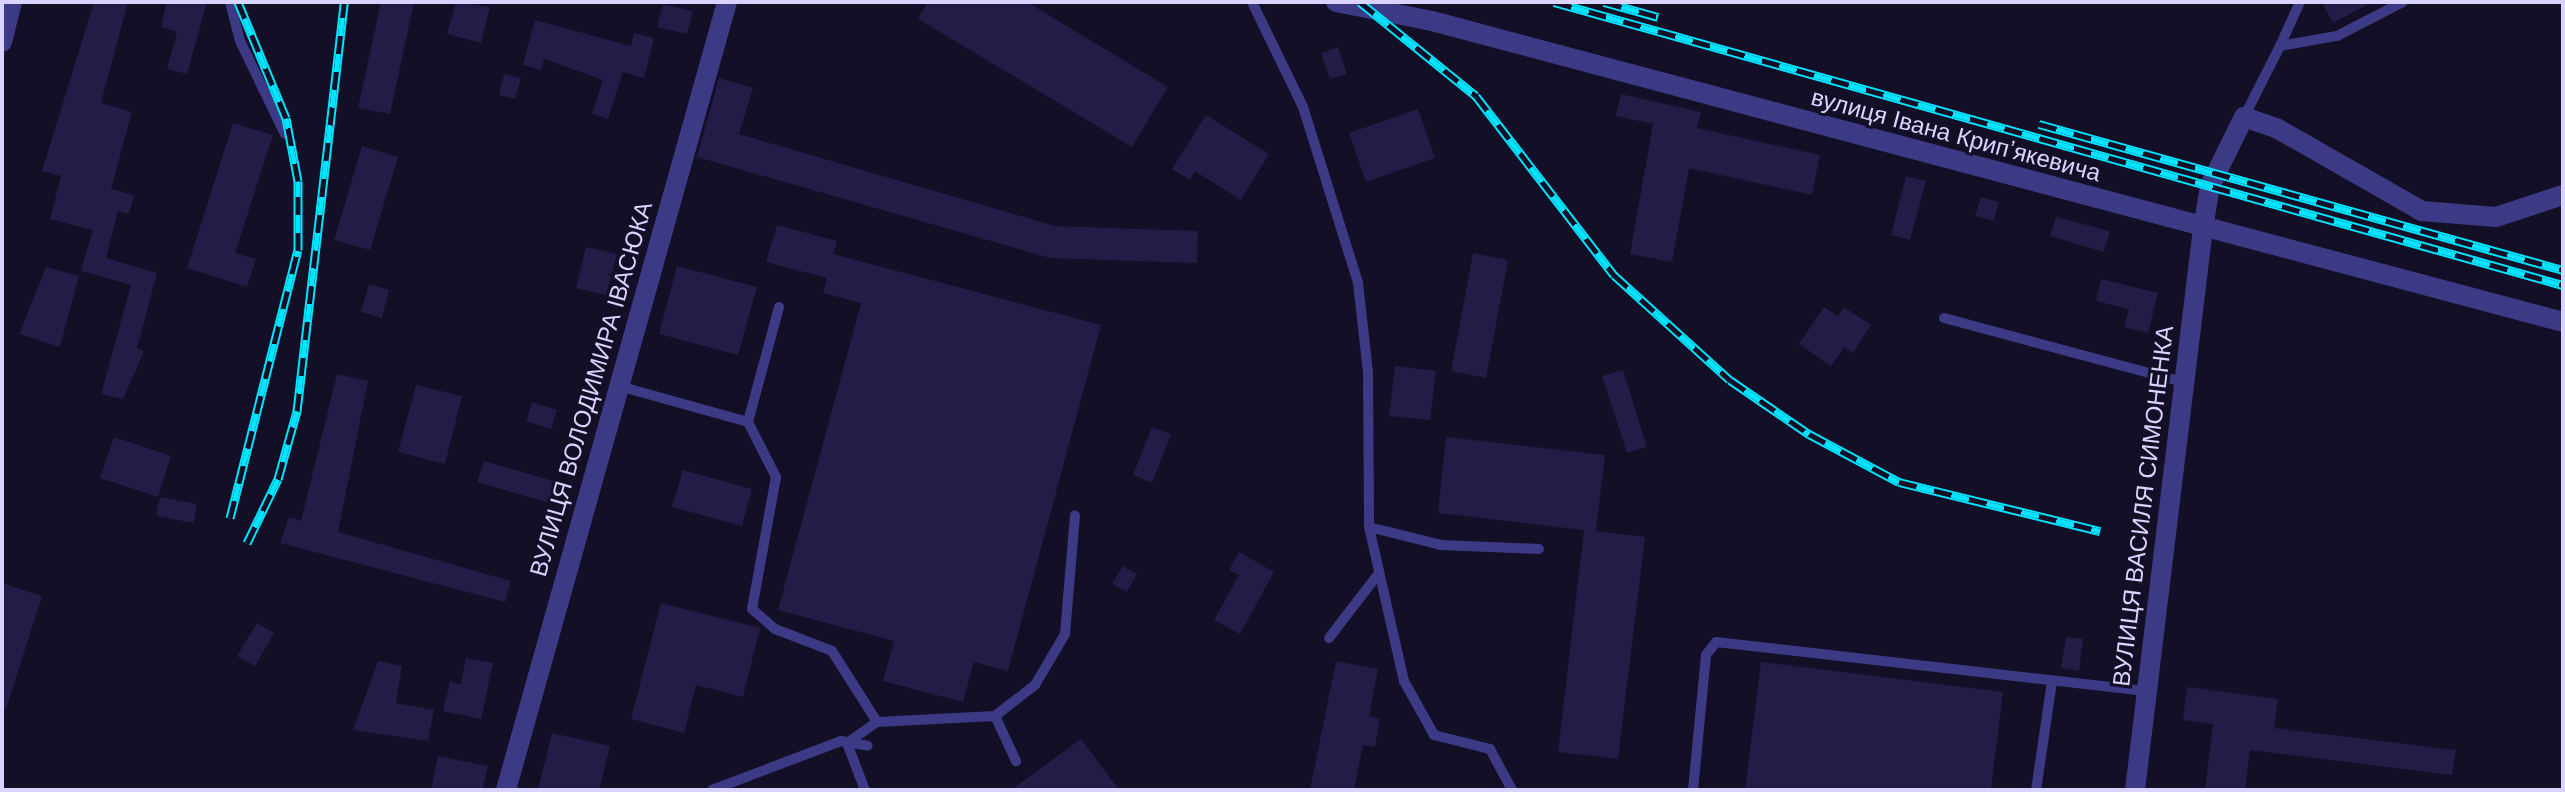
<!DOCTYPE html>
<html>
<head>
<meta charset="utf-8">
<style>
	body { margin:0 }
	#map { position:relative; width:2565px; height:792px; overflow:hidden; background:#130f26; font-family:Arial,sans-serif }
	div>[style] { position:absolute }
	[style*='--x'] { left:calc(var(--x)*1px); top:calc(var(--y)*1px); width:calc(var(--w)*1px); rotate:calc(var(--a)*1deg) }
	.building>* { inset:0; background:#241b47 }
	.lane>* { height:10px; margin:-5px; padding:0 5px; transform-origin:5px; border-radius:5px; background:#3d3a85 }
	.street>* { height:20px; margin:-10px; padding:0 10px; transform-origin:10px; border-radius:10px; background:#3d3a85 }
	.rail>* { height:9px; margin-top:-4.5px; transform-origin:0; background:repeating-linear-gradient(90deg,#130f26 0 18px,#00e5ff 0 36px); box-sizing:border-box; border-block:2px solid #00e5ff }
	span { translate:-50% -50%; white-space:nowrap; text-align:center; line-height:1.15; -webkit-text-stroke:6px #130f26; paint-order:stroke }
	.street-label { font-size:24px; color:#d9d4ff }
	.frame { position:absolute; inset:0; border:4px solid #d9d4ff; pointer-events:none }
</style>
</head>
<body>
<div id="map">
	<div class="building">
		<i style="clip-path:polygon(94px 2px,128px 2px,101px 103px,132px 112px,111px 189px,134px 195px,129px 214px,118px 211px,106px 258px,157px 273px,137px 348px,144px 351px,123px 399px,101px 394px,131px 285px,81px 271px,93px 230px,50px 219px,61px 176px,42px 171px)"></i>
		<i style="clip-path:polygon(167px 2px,207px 2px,187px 74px,167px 69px,177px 32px,161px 27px)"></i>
		<i style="clip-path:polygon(381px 2px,414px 2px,390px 114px,358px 108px)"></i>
		<i style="clip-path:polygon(456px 2px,490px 7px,481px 43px,447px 34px)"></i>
		<i style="clip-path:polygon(928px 2px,1027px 2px,1168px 87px,1132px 147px,918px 19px)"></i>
		<i style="clip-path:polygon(2322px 2px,2372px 2px,2333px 23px)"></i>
		<i style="clip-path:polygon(663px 4px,693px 11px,687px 34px,657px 27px)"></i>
		<i style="clip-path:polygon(535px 20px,631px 46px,634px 33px,654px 38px,644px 78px,623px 72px,608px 119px,592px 114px,603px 80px,544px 59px,541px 70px,523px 65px)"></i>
		<i style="clip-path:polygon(1338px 47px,1347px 74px,1330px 79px,1321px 53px)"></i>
		<i style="clip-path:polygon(504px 74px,521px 78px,515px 99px,499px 95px)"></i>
		<i style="clip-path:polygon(719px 78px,753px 88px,739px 134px,1055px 226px,1198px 231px,1197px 263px,1050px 258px,697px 157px)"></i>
		<i style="clip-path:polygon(1621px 94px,1701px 112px,1697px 128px,1820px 155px,1812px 195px,1689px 168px,1672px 262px,1630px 254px,1653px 124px,1616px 116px)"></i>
		<i style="clip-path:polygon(1418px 109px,1435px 158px,1366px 182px,1349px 133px)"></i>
		<i style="clip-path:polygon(1206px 115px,1269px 154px,1241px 200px,1195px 171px,1190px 180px,1172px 169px)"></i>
		<i style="clip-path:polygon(233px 123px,273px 135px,235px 253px,256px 259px,247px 287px,187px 268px)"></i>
		<i style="clip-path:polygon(362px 146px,398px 157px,370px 250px,334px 240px)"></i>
		<i style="clip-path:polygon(1906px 176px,1926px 181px,1910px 240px,1891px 235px)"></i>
		<i style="clip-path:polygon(1981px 197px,1999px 202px,1994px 221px,1975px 216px)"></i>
		<i style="clip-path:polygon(2056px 217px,2110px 231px,2104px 252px,2050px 236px)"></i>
		<i style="clip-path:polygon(777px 225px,837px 241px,833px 254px,1101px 325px,1008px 671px,974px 662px,963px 702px,883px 681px,894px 641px,778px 610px,861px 303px,823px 293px,827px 278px,766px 262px)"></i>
		<i style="clip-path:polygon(586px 247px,617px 254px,606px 295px,576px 288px)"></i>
		<i style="clip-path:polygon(1473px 253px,1508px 260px,1486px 378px,1451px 371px)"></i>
		<i style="clip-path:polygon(677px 266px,757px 287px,738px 355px,659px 334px)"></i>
		<i style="clip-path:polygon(46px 267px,79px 276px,60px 347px,19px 334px)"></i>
		<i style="clip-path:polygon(2101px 279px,2158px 293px,2148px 333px,2124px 327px,2129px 309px,2096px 301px)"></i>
		<i style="clip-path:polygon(369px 284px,389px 290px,382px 318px,361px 312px)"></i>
		<i style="clip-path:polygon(1824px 307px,1838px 316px,1844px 307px,1871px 325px,1853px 353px,1844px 347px,1831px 366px,1799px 344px)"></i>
		<i style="clip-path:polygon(1395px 366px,1436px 371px,1430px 420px,1389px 416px)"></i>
		<i style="clip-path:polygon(1623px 370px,1647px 447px,1627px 453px,1602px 376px)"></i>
		<i style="clip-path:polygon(337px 374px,368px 381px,338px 532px,511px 581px,505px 602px,280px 543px,289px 517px,301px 521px)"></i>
		<i style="clip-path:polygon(416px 385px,462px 396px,445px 464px,398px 452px)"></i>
		<i style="clip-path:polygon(532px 402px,557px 410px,551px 429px,526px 421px)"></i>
		<i style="clip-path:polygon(1152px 427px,1171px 434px,1152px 483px,1133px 475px)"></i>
		<i style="clip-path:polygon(114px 437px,171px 456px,158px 497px,100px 478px)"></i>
		<i style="clip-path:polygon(1446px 437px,1605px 455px,1596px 531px,1645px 537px,1618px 759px,1558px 752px,1584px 530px,1438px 513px)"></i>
		<i style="clip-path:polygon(484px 461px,560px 483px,553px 504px,477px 482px)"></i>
		<i style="clip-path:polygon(683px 470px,752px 489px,742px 526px,672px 507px)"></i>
		<i style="clip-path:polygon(160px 497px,197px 504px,194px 523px,156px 516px)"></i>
		<i style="clip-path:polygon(1239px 552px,1274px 572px,1240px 634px,1214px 620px,1239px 575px,1229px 570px)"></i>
		<i style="clip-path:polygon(1123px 566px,1137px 574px,1127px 592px,1112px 584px)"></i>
		<i style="clip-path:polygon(2px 583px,42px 596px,6px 709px,2px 709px)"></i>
		<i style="clip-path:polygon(661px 603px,760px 628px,743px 697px,696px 685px,684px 733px,631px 719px)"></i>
		<i style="clip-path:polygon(257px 623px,274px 633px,255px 666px,237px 656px)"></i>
		<i style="clip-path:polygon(2066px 637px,2083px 639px,2079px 671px,2061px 668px)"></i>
		<i style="clip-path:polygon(466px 658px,493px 663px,481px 719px,443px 711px,450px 682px,461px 684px)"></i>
		<i style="clip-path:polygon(378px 661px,402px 666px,396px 703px,434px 710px,428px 741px,353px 730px)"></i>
		<i style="clip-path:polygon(1336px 661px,1378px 669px,1369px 716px,1380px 719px,1375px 747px,1363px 745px,1354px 790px,1310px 790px)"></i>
		<i style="clip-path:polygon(1761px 662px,2003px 692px,1991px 790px,1745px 790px)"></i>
		<i style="clip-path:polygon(2187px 687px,2278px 699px,2274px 728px,2456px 750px,2452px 775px,2250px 750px,2245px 790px,2205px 790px,2213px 724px,2183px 720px)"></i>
		<i style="clip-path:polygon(552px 733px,610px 746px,599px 790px,538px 790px)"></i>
		<i style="clip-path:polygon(1081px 739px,1119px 790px,1011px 790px)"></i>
		<i style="clip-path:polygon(438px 756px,488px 766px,483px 788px,431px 790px)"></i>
	</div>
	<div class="lane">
		<i style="--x:230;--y:2;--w:40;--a:75.6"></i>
		<i style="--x:240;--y:41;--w:103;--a:64.2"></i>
		<i style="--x:1252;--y:2;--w:117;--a:64.1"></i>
		<i style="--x:1303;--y:107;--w:184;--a:72.6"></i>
		<i style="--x:1358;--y:283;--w:90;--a:83.6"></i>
		<i style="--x:1368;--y:372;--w:155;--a:89.6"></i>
		<i style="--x:1369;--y:527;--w:158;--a:77.2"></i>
		<i style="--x:1404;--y:681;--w:62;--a:60.9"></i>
		<i style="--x:1434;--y:735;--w:58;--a:14"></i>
		<i style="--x:1490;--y:749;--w:47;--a:61.8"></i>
		<i style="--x:2280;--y:46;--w:48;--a:-65.6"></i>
		<i style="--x:2244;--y:117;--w:80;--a:-63.1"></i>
		<i style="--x:2280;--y:46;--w:58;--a:-10"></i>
		<i style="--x:2337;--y:36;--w:74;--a:-27.3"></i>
		<i style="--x:779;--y:307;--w:119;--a:105.1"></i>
		<i style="--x:748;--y:422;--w:62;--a:63"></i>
		<i style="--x:776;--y:477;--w:134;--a:100.3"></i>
		<i style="--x:752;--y:609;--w:30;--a:41"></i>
		<i style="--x:775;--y:629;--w:61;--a:21.1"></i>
		<i style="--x:832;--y:651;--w:84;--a:57.6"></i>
		<i style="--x:1944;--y:318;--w:251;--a:15"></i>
		<i style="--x:619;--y:386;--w:134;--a:15.6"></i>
		<i style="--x:1369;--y:527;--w:74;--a:14"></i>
		<i style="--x:1441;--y:545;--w:98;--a:2.3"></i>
		<i style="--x:1329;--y:638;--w:82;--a:-52.4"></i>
		<i style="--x:995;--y:716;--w:50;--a:65"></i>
		<i style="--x:712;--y:790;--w:138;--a:-20.8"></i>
		<i style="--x:841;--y:741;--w:27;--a:10"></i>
		<i style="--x:865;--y:790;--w:50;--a:-111"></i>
		<i style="--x:847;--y:743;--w:37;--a:-35"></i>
		<i style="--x:877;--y:722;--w:118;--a:-2.9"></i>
		<i style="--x:995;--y:716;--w:51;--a:-37.8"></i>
		<i style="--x:1035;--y:685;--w:59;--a:-59.5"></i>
		<i style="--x:1065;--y:634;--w:119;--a:-85.2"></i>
		<i style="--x:1693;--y:790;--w:136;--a:-84.5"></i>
		<i style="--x:1706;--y:655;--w:16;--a:-52"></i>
		<i style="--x:1716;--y:642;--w:433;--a:6.5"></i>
		<i style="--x:2036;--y:790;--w:110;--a:-81.6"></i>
	</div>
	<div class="street">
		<i style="--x:1336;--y:2;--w:98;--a:11.2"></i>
		<i style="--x:1432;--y:21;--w:1170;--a:14.9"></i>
		<i style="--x:2;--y:42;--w:41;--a:-76"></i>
		<i style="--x:506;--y:790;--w:818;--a:-74.33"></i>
		<i style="--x:2135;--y:790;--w:566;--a:-83.1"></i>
		<i style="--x:2203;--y:228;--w:43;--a:-80.5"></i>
		<i style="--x:2210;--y:186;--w:77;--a:-63.8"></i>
		<i style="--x:2244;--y:117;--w:36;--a:19"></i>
		<i style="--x:2278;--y:129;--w:166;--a:29.7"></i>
		<i style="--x:2422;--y:211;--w:74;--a:4.6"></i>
		<i style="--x:2496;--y:217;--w:71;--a:-18.2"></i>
	</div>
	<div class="rail">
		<i style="--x:1360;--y:2;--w:149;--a:39"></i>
		<i style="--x:1476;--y:96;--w:226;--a:52.4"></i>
		<i style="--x:1614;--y:275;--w:156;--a:42.2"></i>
		<i style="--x:1730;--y:380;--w:96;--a:34.4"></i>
		<i style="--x:1809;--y:434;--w:102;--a:28.1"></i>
		<i style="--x:1899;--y:482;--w:207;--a:13.7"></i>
		<i style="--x:1554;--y:2;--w:1048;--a:15.67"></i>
		<i style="--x:1604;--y:2;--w:56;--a:15.5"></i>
		<i style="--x:2039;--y:124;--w:544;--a:15.57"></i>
		<i style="--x:230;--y:518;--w:276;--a:-75.8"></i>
		<i style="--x:298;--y:250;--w:69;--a:-90"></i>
		<i style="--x:298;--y:181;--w:64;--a:-100.8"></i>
		<i style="--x:286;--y:118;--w:126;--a:-112.5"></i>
		<i style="--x:247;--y:543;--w:71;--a:-64.2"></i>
		<i style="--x:278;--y:479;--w:71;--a:-74.4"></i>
		<i style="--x:297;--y:411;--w:412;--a:-83.4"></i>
	</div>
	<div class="street-label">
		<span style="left:1956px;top:135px;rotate:15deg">вулиця Івана Крипʼякевича</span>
		<span style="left:591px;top:389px;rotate:-74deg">ВУЛИЦЯ ВОЛОДИМИРА ІВАСЮКА</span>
		<span style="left:2143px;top:506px;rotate:-83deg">ВУЛИЦЯ ВАСИЛЯ СИМОНЕНКА</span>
	</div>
	<div class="frame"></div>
</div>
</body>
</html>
